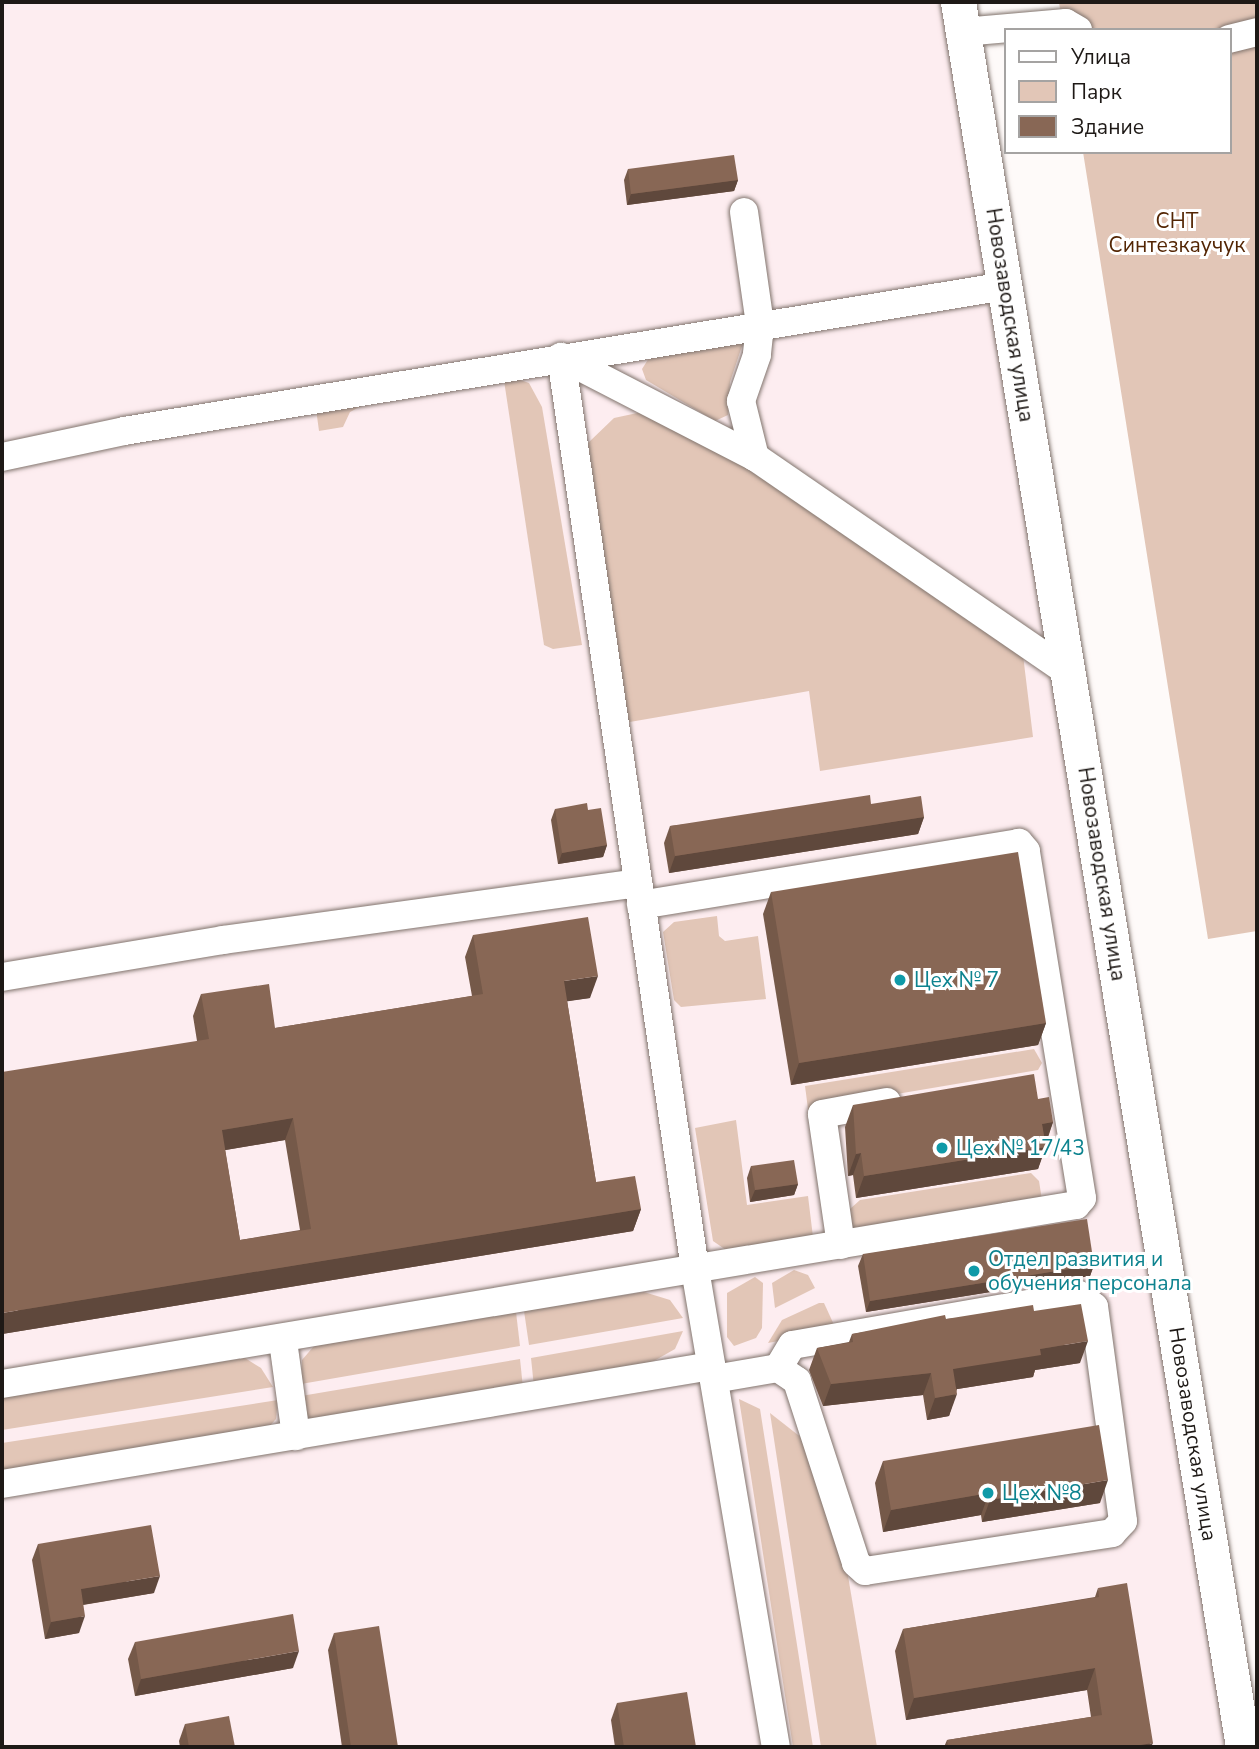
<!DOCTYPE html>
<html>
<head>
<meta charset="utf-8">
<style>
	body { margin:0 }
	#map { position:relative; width:1259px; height:1749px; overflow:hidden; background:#fefaf9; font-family:"Nunito Sans",sans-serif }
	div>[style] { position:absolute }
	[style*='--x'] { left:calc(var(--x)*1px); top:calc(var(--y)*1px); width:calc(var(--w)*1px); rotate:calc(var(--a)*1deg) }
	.industrial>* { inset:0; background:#fdedf0 }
	.green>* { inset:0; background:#e2c6b7 }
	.roads { filter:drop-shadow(0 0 2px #81746d) drop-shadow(0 0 2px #81746d) }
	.minor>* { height:28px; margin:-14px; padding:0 14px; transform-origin:14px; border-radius:14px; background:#fff }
	.major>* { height:35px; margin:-17.5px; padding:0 17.5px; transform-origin:17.5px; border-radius:17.5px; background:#fff }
	.wall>* { inset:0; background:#755949 }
	.shaded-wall>* { inset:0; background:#5f483c }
	.building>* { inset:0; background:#886755 }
	.dots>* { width:19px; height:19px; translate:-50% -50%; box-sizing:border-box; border:4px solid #fff; border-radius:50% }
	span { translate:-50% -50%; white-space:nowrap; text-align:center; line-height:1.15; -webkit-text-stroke:6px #fff; paint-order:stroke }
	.park-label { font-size:21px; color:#532503 }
	.street-label { font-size:21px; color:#1e1916 }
	.culture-label { font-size:21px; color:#0d838f }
	.left { translate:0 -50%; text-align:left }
	.frame { position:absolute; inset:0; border:4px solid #1e1916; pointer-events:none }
	.legend { position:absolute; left:1004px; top:28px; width:228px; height:126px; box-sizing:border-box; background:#fff; border:2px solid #a5a3a2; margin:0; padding:9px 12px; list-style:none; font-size:21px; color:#1e1916 }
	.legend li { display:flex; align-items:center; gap:14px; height:35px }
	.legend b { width:35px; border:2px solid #a5a3a2 }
</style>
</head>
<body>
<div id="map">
	<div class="industrial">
		<i style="clip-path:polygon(2px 2px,958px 2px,1226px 1747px,2px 1747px)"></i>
	</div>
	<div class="green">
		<i style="clip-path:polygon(1059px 2px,1257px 2px,1257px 931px,1208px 939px,1083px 152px,1229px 152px,1229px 30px,1063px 30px)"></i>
		<i style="clip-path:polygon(743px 343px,730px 382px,728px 415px,715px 421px,646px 380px,642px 369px,649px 358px)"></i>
		<i style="clip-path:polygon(503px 374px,529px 383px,542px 407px,582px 645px,553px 649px,544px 645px)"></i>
		<i style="clip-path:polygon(371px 401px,350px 412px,343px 427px,319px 431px,316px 409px)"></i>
		<i style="clip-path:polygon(642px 412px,735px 461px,1013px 641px,1023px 655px,1033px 737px,820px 771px,809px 691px,624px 723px,588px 443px,614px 418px)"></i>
		<i style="clip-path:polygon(717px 916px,719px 936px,725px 941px,758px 936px,766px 999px,681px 1007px,674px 1000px,663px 932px,674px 922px)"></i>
		<i style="clip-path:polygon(1034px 1049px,1042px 1063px,1038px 1070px,808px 1109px,805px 1086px)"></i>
		<i style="clip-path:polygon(736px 1120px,747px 1205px,808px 1196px,813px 1237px,726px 1250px,713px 1241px,695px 1128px)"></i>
		<i style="clip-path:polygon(1031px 1173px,1039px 1181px,1042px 1200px,853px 1229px,850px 1209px,860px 1200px)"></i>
		<i style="clip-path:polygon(794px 1270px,808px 1275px,815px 1288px,775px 1308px,772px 1283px)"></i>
		<i style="clip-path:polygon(755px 1277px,763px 1283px,762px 1328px,756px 1338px,734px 1346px,727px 1337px,727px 1293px)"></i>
		<i style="clip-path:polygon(644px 1292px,670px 1300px,683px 1318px,529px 1345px,524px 1311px)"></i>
		<i style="clip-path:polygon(819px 1303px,824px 1303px,835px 1327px,831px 1331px,768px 1343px,782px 1320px)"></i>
		<i style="clip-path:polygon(516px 1312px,520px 1346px,301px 1384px,302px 1360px,314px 1346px)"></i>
		<i style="clip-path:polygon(683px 1331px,675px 1349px,645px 1366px,534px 1387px,531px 1358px)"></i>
		<i style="clip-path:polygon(245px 1358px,261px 1368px,273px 1387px,2px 1430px,2px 1397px)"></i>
		<i style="clip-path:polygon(520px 1359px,523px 1388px,309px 1421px,304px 1415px,301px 1396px)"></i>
		<i style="clip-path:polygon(739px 1399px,760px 1409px,813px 1747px,793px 1747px)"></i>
		<i style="clip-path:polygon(278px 1400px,276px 1419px,267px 1429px,2px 1471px,2px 1443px)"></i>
		<i style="clip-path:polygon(770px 1413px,807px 1442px,848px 1576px,877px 1747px,821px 1747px)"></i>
	</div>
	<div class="roads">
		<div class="minor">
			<i style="--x:963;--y:32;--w:103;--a:-5"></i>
			<i style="--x:1066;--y:23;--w:14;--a:30"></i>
			<i style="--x:1229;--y:39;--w:29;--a:-14"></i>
			<i style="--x:744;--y:212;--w:114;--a:81.9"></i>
			<i style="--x:760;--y:325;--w:30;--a:96"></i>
			<i style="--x:757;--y:355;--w:49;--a:109.2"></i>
			<i style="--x:741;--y:401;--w:58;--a:76"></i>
			<i style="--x:561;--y:357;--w:922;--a:81.64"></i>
			<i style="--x:695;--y:1269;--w:485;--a:80.4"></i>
			<i style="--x:561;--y:357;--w:218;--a:27.3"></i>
			<i style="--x:755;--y:457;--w:381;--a:34.5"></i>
			<i style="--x:2;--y:457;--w:125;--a:-12"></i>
			<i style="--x:124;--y:431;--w:894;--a:-9.34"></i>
			<i style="--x:2;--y:977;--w:224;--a:-9.5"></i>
			<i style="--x:223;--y:940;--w:419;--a:-7.8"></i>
			<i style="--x:841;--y:1245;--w:132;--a:-98.3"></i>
			<i style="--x:822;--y:1114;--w:66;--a:-10.5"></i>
			<i style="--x:283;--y:1341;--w:96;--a:82.2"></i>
			<i style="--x:714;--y:1379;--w:65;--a:-9.8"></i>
			<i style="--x:778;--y:1368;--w:23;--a:34"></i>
			<i style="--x:797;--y:1381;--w:191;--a:72"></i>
			<i style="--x:856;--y:1563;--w:12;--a:42"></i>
			<i style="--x:865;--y:1571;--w:250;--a:-8.7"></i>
			<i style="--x:1112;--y:1533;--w:16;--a:-47"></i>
			<i style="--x:1123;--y:1521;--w:216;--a:-97.7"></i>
			<i style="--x:1094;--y:1307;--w:19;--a:-141"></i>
			<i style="--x:1079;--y:1295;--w:291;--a:170.1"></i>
			<i style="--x:792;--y:1345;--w:27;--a:121"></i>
			<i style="--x:2;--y:1384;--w:1089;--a:-9.46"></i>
			<i style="--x:1076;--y:1205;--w:9;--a:-49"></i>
			<i style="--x:1082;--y:1198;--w:351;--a:-99.2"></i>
			<i style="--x:1026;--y:851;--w:11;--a:-131"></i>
			<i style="--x:1019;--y:843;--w:383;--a:170.7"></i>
			<i style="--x:2;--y:1484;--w:719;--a:-9.45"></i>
		</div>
		<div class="major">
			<i style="--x:958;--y:2;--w:1768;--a:80.72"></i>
		</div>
	</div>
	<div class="wall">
		<i style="clip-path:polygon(628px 169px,738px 180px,734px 191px,627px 205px,624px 180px)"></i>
		<i style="clip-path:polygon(871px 804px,924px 817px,918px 834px,669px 873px,664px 843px,670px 826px)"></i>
		<i style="clip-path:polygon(555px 809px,588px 810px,607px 845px,603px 857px,558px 864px,551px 820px)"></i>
		<i style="clip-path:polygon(771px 892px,1046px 1023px,1038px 1045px,791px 1085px,763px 914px)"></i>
		<i style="clip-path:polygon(evenodd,473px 935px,590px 998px,567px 1001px,596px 1182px,641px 1209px,633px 1231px,2px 1334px,197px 1041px,193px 1016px,201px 994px,275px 1028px,472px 996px,465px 957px,473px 935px,285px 1140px,300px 1230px,240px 1240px,225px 1150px,285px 1140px)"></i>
		<i style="clip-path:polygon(1038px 1099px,1053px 1122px,1038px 1169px,856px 1198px,853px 1175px,848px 1176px,845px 1127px,853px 1105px)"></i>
		<i style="clip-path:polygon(751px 1166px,798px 1184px,794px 1195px,750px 1202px,747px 1178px)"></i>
		<i style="clip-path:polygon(863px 1254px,1094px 1265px,1090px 1276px,866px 1312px,858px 1266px)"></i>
		<i style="clip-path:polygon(1034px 1311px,1080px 1363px,1035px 1370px,1033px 1377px,957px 1389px,949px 1416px,927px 1420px,923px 1395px,823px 1406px,809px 1370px,817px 1348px,849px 1342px,852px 1334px,946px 1319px)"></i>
		<i style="clip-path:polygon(883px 1461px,1100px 1503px,982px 1522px,981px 1515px,883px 1532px,875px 1483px)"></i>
		<i style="clip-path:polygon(38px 1544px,154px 1593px,83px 1605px,79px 1633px,45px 1639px,32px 1560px)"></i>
		<i style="clip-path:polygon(1098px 1588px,1151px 1747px,944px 1747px,947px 1740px,1091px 1717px,1087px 1690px,906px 1720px,895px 1651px,903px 1629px,1095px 1597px)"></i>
		<i style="clip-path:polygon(334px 1633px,398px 1747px,342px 1747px,328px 1650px)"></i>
		<i style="clip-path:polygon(135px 1642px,293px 1668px,135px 1696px,128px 1659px)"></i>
		<i style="clip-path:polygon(617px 1703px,696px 1747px,615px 1747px,611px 1720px)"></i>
		<i style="clip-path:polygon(185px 1724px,235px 1747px,180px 1747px,179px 1741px)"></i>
	</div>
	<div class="shaded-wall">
		<i style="clip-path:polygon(738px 180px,734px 191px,627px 205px,631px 194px)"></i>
		<i style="clip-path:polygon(924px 817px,918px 834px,669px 873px,675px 856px)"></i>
		<i style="clip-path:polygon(607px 845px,603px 857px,558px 864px,562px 853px)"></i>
		<i style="clip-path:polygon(598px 976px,590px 998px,556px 1003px,564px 981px)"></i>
		<i style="clip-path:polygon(1046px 1023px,1038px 1045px,791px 1085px,799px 1063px)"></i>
		<i style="clip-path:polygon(293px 1118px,285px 1140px,214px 1152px,222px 1130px)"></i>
		<i style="clip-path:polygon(1053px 1122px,1045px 1144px,1042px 1124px)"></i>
		<i style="clip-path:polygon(1046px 1147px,1038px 1169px,856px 1198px,864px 1176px)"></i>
		<i style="clip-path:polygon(861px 1153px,853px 1175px,848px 1176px,856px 1154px)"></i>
		<i style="clip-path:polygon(798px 1184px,794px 1195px,750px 1202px,755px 1190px)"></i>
		<i style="clip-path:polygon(641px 1209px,633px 1231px,2px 1334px,2px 1313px)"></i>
		<i style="clip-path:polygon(1094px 1265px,1090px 1276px,866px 1312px,870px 1301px)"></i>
		<i style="clip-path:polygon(1088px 1341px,1080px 1363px,1035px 1370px,1033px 1377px,945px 1391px,953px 1369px,1040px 1349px)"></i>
		<i style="clip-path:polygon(931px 1373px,923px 1395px,823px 1406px,831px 1384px)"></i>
		<i style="clip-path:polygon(957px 1394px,949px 1416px,927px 1420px,935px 1398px)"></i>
		<i style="clip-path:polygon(1108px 1480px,1100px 1503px,982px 1522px,990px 1500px)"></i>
		<i style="clip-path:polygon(989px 1493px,981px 1515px,883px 1532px,891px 1510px)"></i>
		<i style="clip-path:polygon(160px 1576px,154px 1593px,75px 1606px,81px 1589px)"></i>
		<i style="clip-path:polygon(85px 1616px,79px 1633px,45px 1639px,51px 1622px)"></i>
		<i style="clip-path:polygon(299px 1651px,293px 1668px,135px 1696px,141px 1679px)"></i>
		<i style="clip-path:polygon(1095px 1668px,1087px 1690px,906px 1720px,914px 1698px)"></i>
		<i style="clip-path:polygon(1153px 1743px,1151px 1747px,1127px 1747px)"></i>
	</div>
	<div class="building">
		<i style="clip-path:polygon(734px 155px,738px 180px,631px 194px,628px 169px)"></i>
		<i style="clip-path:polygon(870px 795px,871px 804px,921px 796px,924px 817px,675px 856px,670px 826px)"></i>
		<i style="clip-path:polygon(587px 803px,588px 810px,601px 808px,607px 845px,562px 853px,555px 809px)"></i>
		<i style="clip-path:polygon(1018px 852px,1046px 1023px,799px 1063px,771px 892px)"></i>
		<i style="clip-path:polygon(evenodd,588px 917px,598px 976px,564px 981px,596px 1182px,635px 1176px,641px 1209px,2px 1313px,2px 1072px,209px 1039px,201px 994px,269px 984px,275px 1028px,483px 994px,473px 935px,588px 917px,293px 1118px,311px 1229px,240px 1240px,222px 1130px,293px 1118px)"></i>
		<i style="clip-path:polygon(1034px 1074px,1038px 1099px,1049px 1097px,1053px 1122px,1042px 1124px,1046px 1147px,864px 1176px,861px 1153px,856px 1154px,853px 1105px)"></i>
		<i style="clip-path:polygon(794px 1160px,798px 1184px,755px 1190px,751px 1166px)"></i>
		<i style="clip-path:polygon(1087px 1219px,1094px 1265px,870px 1301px,863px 1254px)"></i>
		<i style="clip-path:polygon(1081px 1304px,1088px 1341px,1040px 1349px,1041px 1355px,953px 1369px,957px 1394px,935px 1398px,931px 1373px,831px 1384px,817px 1348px,853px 1342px,852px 1334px,945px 1315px,946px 1319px,1033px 1305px,1034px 1311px)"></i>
		<i style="clip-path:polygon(1099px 1425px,1108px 1480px,990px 1500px,989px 1493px,891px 1510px,883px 1461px)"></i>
		<i style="clip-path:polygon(151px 1525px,160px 1576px,81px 1589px,85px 1616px,51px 1622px,38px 1544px)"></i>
		<i style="clip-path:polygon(1127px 1583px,1153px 1743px,1127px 1747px,948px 1747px,947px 1740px,1102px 1715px,1095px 1668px,914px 1698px,903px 1629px,1099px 1597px,1098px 1588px)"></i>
		<i style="clip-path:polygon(293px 1614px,299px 1651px,141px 1679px,135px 1642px)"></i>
		<i style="clip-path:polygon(379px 1626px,398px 1747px,351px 1747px,334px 1633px)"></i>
		<i style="clip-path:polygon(687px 1692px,696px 1747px,624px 1747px,617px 1703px)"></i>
		<i style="clip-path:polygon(229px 1716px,235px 1747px,189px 1747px,185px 1724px)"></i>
	</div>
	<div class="dots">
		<i style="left:900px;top:980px;background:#0f9aa8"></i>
		<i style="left:942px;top:1148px;background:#0f9aa8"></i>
		<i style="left:974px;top:1271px;background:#0f9aa8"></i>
		<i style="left:988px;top:1493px;background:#0f9aa8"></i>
	</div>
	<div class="park-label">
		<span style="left:1177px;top:233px">СНТ<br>Синтезкаучук</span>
	</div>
	<div class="street-label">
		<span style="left:1010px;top:315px;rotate:81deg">Новозаводская улица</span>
		<span style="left:1102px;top:874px;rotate:81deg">Новозаводская улица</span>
		<span style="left:1193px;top:1434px;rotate:81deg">Новозаводская улица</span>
	</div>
	<div class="culture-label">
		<span class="left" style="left:914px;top:980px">Цех № 7</span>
		<span class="left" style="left:956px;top:1148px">Цех № 17/43</span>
		<span class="left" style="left:988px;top:1271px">Отдел развития и<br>обучения персонала</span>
		<span class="left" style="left:1002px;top:1493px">Цех №8</span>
	</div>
	<div class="frame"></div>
	<ul class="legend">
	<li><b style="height:9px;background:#fff"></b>Улица</li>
	<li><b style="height:19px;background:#e2c6b7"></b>Парк</li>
	<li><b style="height:19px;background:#886755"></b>Здание</li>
	</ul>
</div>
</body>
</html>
